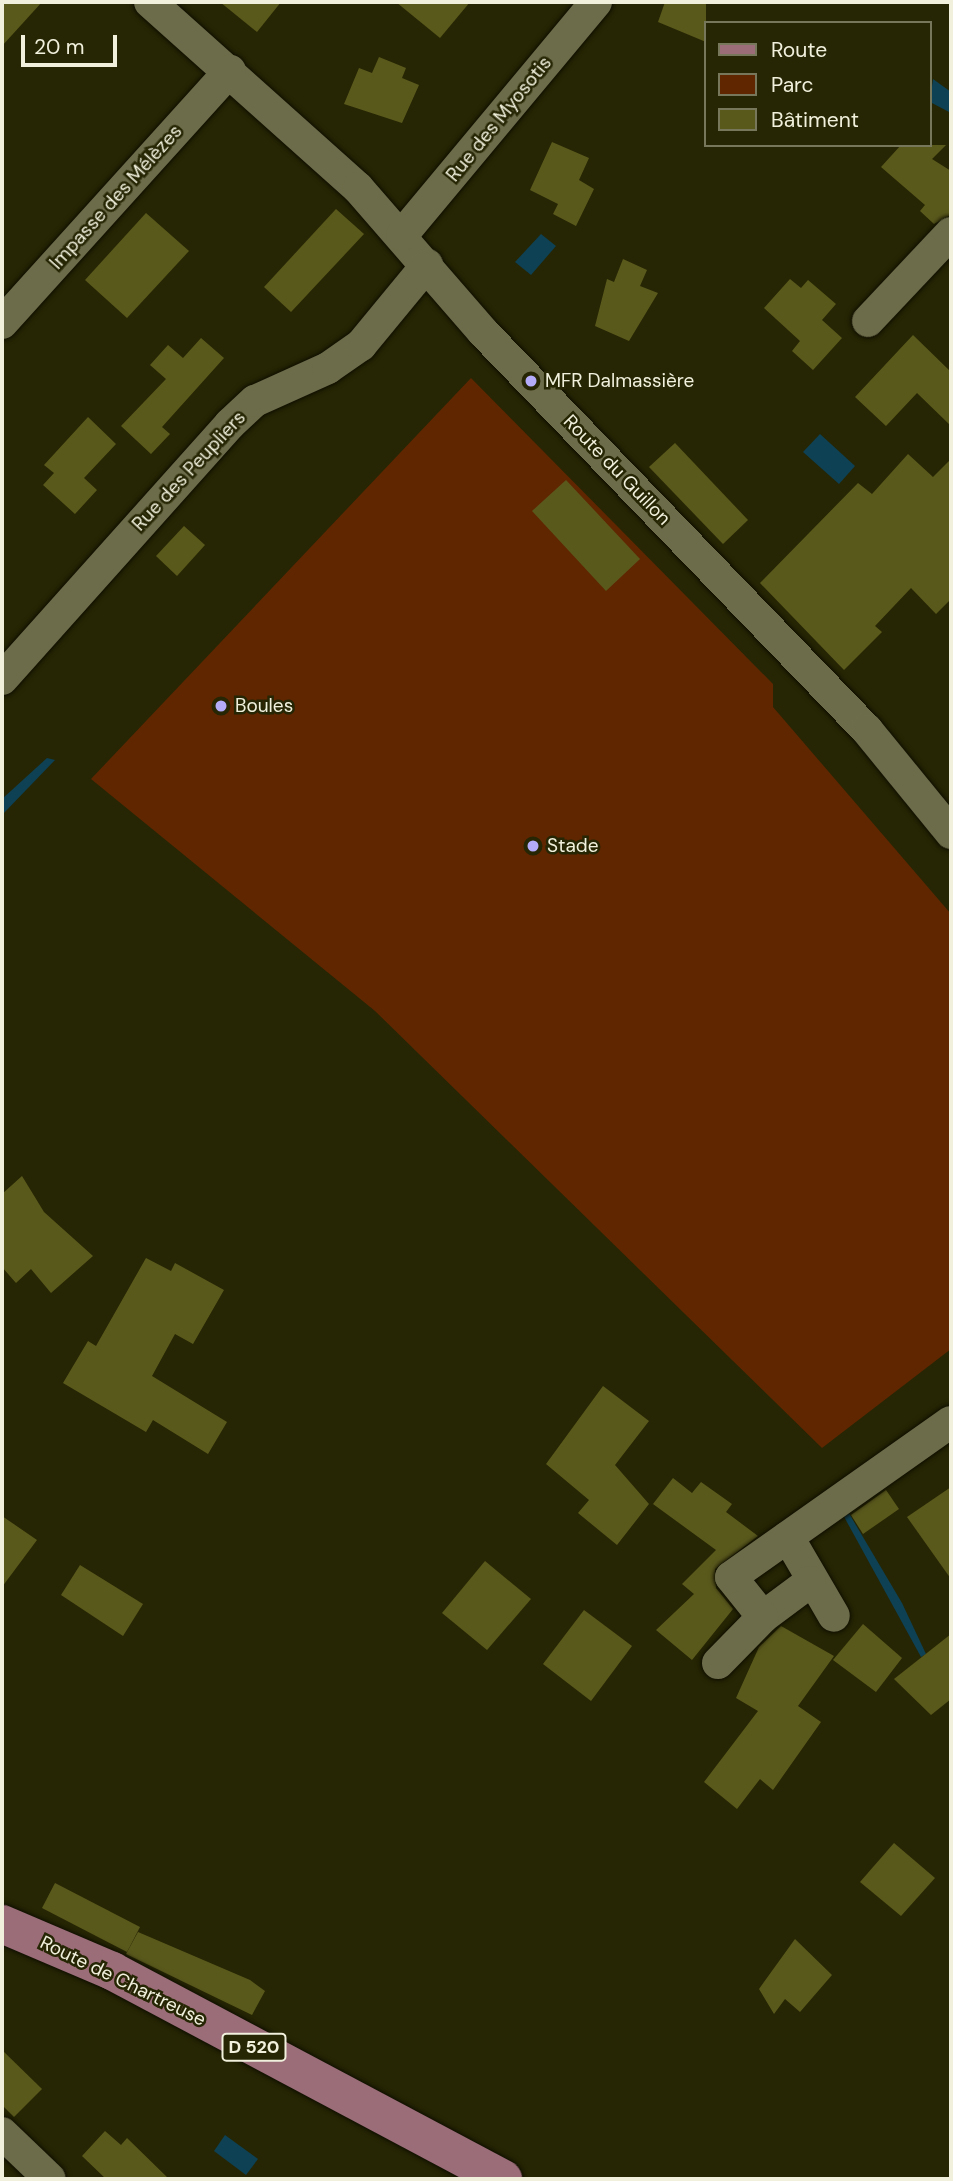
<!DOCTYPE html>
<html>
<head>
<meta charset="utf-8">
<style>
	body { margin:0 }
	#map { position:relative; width:953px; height:2181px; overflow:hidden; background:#262604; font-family:"DM Sans",sans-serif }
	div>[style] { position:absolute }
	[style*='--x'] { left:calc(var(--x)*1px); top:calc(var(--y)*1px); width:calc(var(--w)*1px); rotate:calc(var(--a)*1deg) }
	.green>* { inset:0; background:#5f2600 }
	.water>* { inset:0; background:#0e4154 }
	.building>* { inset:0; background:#5a591c }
	.roads { filter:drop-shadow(0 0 2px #0f0e00) drop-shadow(0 0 2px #0f0e00) }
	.minor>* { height:32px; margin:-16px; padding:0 16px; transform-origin:16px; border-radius:16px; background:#6c6c4a }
	.major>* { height:38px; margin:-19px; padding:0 19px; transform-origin:19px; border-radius:19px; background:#9b6d78 }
	.dots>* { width:19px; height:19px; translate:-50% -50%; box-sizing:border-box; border:4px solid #262604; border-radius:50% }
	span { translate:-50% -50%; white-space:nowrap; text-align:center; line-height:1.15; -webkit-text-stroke:5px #262604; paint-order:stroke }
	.shield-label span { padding:2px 5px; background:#262604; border:2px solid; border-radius:5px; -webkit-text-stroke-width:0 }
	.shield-label { font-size:18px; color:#f0f0dd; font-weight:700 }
	.street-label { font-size:19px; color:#f0f0dd }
	.poi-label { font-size:19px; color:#f0f0dd }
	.left { translate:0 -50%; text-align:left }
	.frame { position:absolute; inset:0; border:4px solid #f0f0dd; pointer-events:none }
	.legend { position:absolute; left:704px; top:21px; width:228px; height:126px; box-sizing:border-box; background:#262604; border:2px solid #77775b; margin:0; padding:9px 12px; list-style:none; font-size:21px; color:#f0f0dd }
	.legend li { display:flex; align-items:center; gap:14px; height:35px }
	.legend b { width:35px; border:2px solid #77775b }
	.scale { position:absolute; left:21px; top:35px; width:96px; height:32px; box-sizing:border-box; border:4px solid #f0f0dd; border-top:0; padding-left:9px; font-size:21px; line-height:24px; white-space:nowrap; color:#f0f0dd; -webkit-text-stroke:5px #262604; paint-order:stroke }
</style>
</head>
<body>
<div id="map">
	<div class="green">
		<i style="clip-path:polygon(471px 378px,773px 684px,773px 707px,951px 914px,951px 1349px,822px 1448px,375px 1011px,91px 779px)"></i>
	</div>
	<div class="water">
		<i style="clip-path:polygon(933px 79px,951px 92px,951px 113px,930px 102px)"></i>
		<i style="clip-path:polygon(541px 234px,556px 246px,531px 275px,515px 262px)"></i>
		<i style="clip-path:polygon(820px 434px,855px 466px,839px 484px,803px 452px)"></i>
		<i style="clip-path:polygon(47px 758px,55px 760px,2px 815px,2px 799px)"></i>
		<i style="clip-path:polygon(847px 1510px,902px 1603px,926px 1654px,921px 1657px,842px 1513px)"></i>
		<i style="clip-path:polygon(225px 2135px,258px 2159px,246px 2175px,214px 2151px)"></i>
	</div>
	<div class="building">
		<i style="clip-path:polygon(2px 2px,42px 2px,2px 46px)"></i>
		<i style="clip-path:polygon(220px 2px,281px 2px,257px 32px)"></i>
		<i style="clip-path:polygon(396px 2px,470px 2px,440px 38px)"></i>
		<i style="clip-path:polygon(665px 2px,706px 2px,706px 42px,658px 22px)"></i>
		<i style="clip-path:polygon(379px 57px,406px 68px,402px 78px,419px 85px,402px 123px,344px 104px,359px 68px,372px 73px)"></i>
		<i style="clip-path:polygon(552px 142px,589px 158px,579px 180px,594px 189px,576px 226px,553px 214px,558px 204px,530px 190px)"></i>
		<i style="clip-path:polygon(901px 145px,946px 145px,932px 159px,951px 171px,951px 215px,934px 224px,920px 211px,925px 205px,881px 167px)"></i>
		<i style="clip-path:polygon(336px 209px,364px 234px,291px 312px,264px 287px)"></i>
		<i style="clip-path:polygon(146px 213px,189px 251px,127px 318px,85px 280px)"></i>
		<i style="clip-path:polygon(623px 259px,647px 270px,640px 286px,658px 293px,629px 341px,595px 326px,607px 279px,614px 282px)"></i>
		<i style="clip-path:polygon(790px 279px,801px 288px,808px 280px,836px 304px,822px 320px,842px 338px,813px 370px,792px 351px,800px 341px,764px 308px)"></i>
		<i style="clip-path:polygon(913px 335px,951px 372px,951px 426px,917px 393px,886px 426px,855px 397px)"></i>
		<i style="clip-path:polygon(201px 338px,224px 358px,162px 427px,170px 434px,151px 454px,121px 426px,166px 379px,150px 365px,168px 345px,183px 358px)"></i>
		<i style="clip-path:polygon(88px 417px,116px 444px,84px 478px,97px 490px,75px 514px,43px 485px,54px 473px,44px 465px)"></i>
		<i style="clip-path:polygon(675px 443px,748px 520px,723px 544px,649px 467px)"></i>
		<i style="clip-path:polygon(908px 454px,933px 477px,951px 459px,951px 599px,936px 614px,911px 588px,875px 626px,882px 632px,844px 670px,760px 583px,858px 483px,872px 494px)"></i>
		<i style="clip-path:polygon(566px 480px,640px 559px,606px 591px,532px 511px)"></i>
		<i style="clip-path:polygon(184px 526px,205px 545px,177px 576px,156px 556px)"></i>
		<i style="clip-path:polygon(22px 1176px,44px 1212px,93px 1256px,51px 1293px,31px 1269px,16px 1283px,2px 1267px,2px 1194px)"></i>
		<i style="clip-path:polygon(146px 1258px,171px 1271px,175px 1263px,224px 1290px,193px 1344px,175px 1334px,152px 1376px,227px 1422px,208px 1454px,153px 1420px,146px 1432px,63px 1383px,88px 1341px,96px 1346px)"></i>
		<i style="clip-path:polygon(603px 1386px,649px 1421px,615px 1465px,649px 1504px,617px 1545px,578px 1513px,589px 1500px,546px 1464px)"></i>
		<i style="clip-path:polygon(673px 1478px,692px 1493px,701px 1482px,732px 1504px,726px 1512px,758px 1536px,715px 1569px,716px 1588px,733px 1609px,692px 1660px,656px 1630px,694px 1594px,682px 1584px,716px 1550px,653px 1504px)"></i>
		<i style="clip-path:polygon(951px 1487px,951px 1579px,907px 1517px)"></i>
		<i style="clip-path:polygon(886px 1490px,899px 1509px,863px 1534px,851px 1515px)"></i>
		<i style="clip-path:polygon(2px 1516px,37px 1540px,2px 1587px)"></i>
		<i style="clip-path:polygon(485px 1561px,531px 1599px,487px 1650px,442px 1613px)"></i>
		<i style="clip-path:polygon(80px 1565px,143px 1604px,123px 1636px,61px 1595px)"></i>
		<i style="clip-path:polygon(584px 1610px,632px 1646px,591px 1701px,543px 1664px)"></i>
		<i style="clip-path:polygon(863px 1624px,902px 1658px,876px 1692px,833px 1660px)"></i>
		<i style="clip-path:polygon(781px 1626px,834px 1656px,798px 1706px,821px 1722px,773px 1790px,760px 1779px,737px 1809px,704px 1782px,758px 1711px,736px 1698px,759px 1647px)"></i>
		<i style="clip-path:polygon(951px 1634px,951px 1699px,931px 1715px,894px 1679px)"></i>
		<i style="clip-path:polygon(894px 1843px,935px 1878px,901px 1916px,860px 1882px)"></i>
		<i style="clip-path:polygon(55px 1883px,140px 1927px,127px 1952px,42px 1908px)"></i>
		<i style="clip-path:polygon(138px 1932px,250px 1980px,265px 1991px,252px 2015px,126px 1954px)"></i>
		<i style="clip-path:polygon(795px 1939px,832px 1975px,800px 2012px,785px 1999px,774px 2014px,759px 1989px)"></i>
		<i style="clip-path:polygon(2px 2050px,42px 2089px,14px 2117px,2px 2105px)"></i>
		<i style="clip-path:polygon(105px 2131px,121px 2145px,127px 2138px,169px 2179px,106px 2179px,82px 2156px)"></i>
	</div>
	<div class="roads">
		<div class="minor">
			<i style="--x:150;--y:2;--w:279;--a:41.8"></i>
			<i style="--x:358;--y:188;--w:191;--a:49"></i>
			<i style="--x:483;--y:332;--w:553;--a:46.03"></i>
			<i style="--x:867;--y:730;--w:133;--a:50.8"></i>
			<i style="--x:402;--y:235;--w:303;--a:-50.2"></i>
			<i style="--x:868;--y:321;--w:121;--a:-46.7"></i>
			<i style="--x:2;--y:323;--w:340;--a:-47.9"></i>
			<i style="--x:2;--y:679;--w:342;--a:-48.2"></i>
			<i style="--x:230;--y:424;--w:34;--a:-43"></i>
			<i style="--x:255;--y:401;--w:80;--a:-24.3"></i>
			<i style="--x:328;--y:368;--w:40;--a:-34.9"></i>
			<i style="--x:361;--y:345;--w:104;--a:-50.5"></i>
			<i style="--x:788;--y:1537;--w:91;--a:59.8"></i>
			<i style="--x:810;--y:1582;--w:59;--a:143.3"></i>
			<i style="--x:763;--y:1617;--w:51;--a:-128.7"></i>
			<i style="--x:731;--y:1577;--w:269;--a:-35.2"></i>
			<i style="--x:718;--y:1663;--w:64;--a:-45.6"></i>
			<i style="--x:2;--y:2133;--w:66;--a:43.8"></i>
		</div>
		<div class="major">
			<i style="--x:2;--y:1924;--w:120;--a:23.1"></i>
			<i style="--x:112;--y:1971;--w:443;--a:28"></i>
		</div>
	</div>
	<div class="dots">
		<i style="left:531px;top:381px;background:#b4acf9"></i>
		<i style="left:221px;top:706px;background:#b4acf9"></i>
		<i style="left:533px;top:846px;background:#b4acf9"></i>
	</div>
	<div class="shield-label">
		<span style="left:254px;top:2047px">D 520</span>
	</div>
	<div class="street-label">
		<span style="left:499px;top:119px;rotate:-51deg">Rue des Myosotis</span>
		<span style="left:116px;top:197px;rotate:-48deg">Impasse des Mélèzes</span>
		<span style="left:617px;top:470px;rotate:46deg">Route du Guillon</span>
		<span style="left:189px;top:471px;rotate:-47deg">Rue des Peupliers</span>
		<span style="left:123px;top:1981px;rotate:26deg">Route de Chartreuse</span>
	</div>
	<div class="poi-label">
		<span class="left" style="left:545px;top:381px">MFR Dalmassière</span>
		<span class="left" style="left:235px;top:706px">Boules</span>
		<span class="left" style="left:547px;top:846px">Stade</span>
	</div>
	<div class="frame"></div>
	<ul class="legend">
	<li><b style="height:9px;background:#9b6d78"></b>Route</li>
	<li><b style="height:19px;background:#5f2600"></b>Parc</li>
	<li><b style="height:19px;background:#5a591c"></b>Bâtiment</li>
	</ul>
	<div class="scale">20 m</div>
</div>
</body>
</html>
